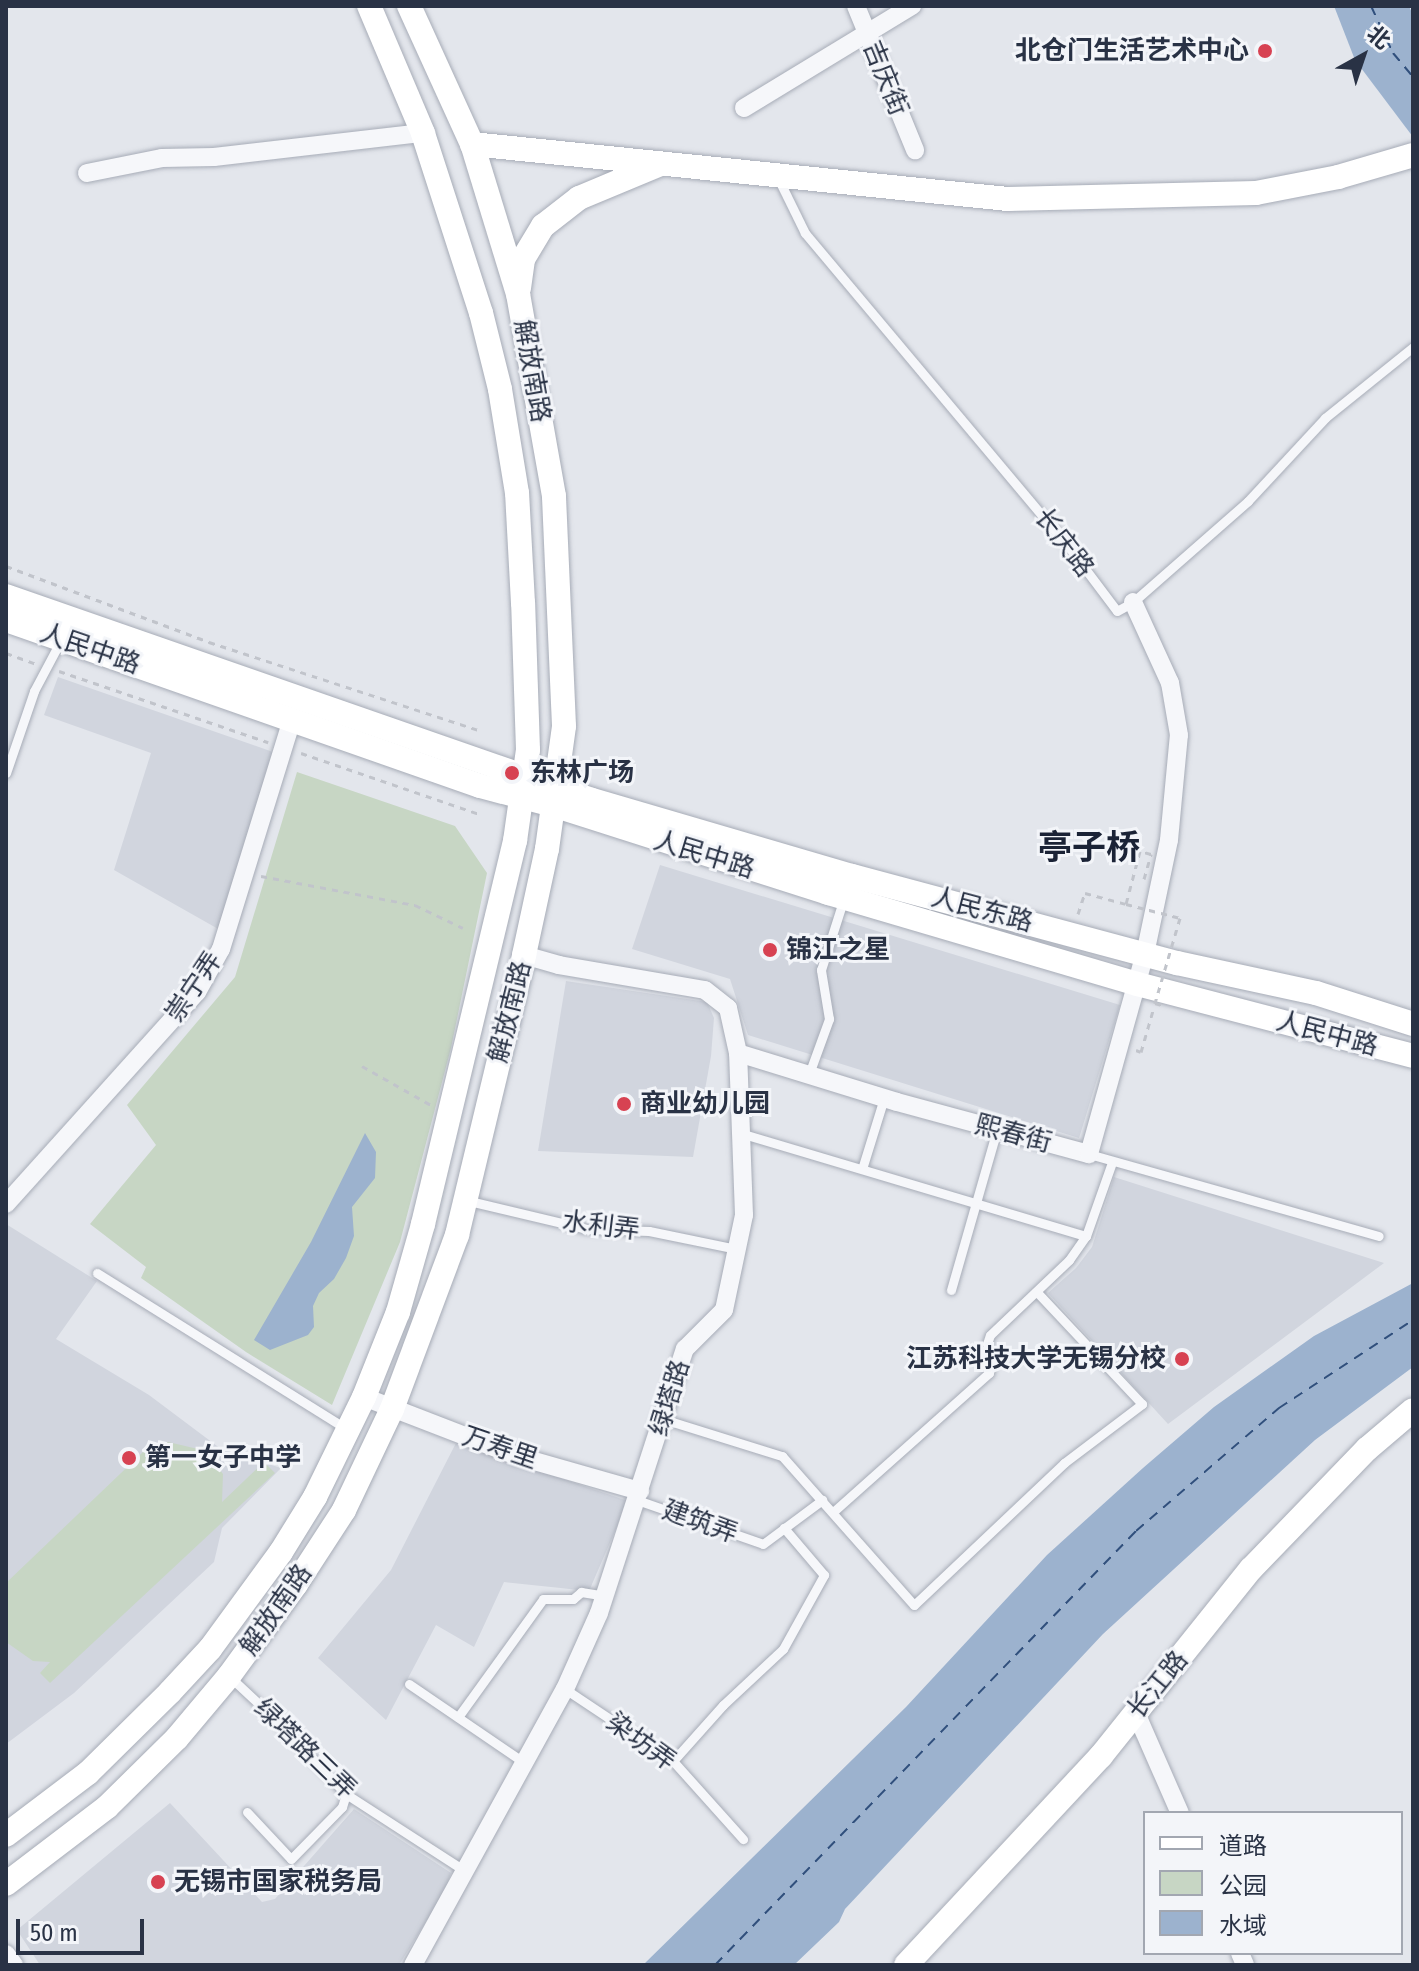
<!DOCTYPE html>
<html>
<head>
<meta charset="utf-8">
<style>
	body { margin:0 }
	#map { position:relative; width:1419px; height:1971px; overflow:hidden; background:#e3e6ec; font-family:"Fira Sans Condensed","Noto Sans SC",sans-serif }
	div>[style] { position:absolute }
	[style*='--x'] { left:calc(var(--x)*1px); top:calc(var(--y)*1px); width:calc(var(--w)*1px); rotate:calc(var(--a)*1deg) }
	.built>* { inset:0; background:#d1d5de }
	.green>* { inset:0; background:#c7d6c4 }
	.water>* { inset:0; background:#9cb2ce }
	.ferry>* { height:2px; margin-top:-1px; transform-origin:0; background:repeating-linear-gradient(90deg,#304f7c 0 10px,transparent 0 18px) }
	.path>* { height:3px; margin-top:-1.5px; transform-origin:0; background:repeating-linear-gradient(90deg,#c1c4cb 0 6px,transparent 0 12px) }
	.roads { filter:drop-shadow(0 0 2px #a7acb7) drop-shadow(0 0 2px #a7acb7) }
	.lane>* { height:9px; margin:-4.5px; padding:0 4.5px; transform-origin:4.5px; border-radius:4.5px; background:#f6f7fa }
	.street>* { height:18px; margin:-9px; padding:0 9px; transform-origin:9px; border-radius:9px; background:#f6f7fa }
	.secondary>* { height:24px; margin:-12px; padding:0 12px; transform-origin:12px; border-radius:12px; background:#fff }
	.path-bridge>* { height:3px; margin-top:-1.5px; transform-origin:0; background:repeating-linear-gradient(90deg,#c1c4cb 0 6px,transparent 0 12px) }
	.dots>* { width:22px; height:22px; translate:-50% -50%; box-sizing:border-box; border:4px solid #f3f5f9; border-radius:50% }
	span { translate:-50% -50%; white-space:nowrap; text-align:center; line-height:1.15; -webkit-text-stroke:6px #f3f5f9; paint-order:stroke }
	.poi-label { font-size:26px; color:#293245; font-weight:700 }
	.right { translate:-100% -50%; text-align:right }
	.left { translate:0 -50%; text-align:left }
	.street-label { font-size:26px; color:#293245 }
	.district-label { font-size:34px; color:#1b2336; font-weight:700 }
	.frame { position:absolute; inset:0; border:8px solid #293245; pointer-events:none }
	.legend { position:absolute; left:1143px; top:1811px; width:260px; height:144px; box-sizing:border-box; background:#f3f5f9; border:2px solid #a2a7b1; margin:0; padding:10px 14px; list-style:none; font-size:24px; color:#293245 }
	.legend li { display:flex; align-items:center; gap:16px; height:40px }
	.legend b { width:40px; border:2px solid #a2a7b1 }
	.north { position:absolute; left:1323px; top:16px; width:80px; height:80px; -webkit-text-stroke:6px #f3f5f9; paint-order:stroke; rotate:40deg; font-size:22px; font-weight:700; line-height:32px; text-align:center; color:#293245 }
	.north::after { content:''; display:block; margin:auto; width:28px; height:36px; background:#293245; clip-path:polygon(50% 0,100% 100%,50% 72%,0 100%) }
	.scale { position:absolute; left:16px; top:1919px; width:128px; height:36px; box-sizing:border-box; border:4px solid #293245; border-top:0; padding-left:10px; font-size:24px; line-height:28px; white-space:nowrap; color:#293245; -webkit-text-stroke:6px #f3f5f9; paint-order:stroke }
</style>
</head>
<body>
<div id="map">
	<div class="built">
		<i style="clip-path:polygon(58px 677px,273px 752px,220px 930px,114px 870px,151px 753px,44px 715px)"></i>
		<i style="clip-path:polygon(660px 865px,1120px 1005px,1079px 1138px,748px 1035px,730px 979px,632px 949px)"></i>
		<i style="clip-path:polygon(566px 981px,707px 1002px,714px 1018px,711px 1056px,693px 1157px,538px 1151px)"></i>
		<i style="clip-path:polygon(1114px 1177px,1384px 1263px,1168px 1424px,1048px 1293px,1076px 1268px,1092px 1247px)"></i>
		<i style="clip-path:polygon(6px 1224px,97px 1281px,56px 1339px,149px 1395px,221px 1449px,281px 1468px,222px 1528px,214px 1562px,74px 1693px,6px 1744px)"></i>
		<i style="clip-path:polygon(456px 1443px,628px 1501px,589px 1591px,504px 1582px,474px 1647px,436px 1625px,386px 1720px,318px 1658px,391px 1570px)"></i>
		<i style="clip-path:polygon(170px 1803px,262px 1902px,275px 1899px,354px 1809px,451px 1873px,445px 1891px,399px 1965px,40px 1965px,17px 1930px)"></i>
	</div>
	<div class="green">
		<i style="clip-path:polygon(297px 772px,455px 826px,487px 873px,451px 1048px,400px 1242px,332px 1405px,246px 1352px,141px 1278px,146px 1267px,90px 1224px,156px 1145px,127px 1105px,235px 977px)"></i>
		<i style="clip-path:polygon(168px 1442px,198px 1449px,213px 1461px,223px 1474px,222px 1502px,264px 1462px,275px 1473px,50px 1683px,40px 1673px,50px 1662px,33px 1661px,6px 1642px,6px 1583px,143px 1452px)"></i>
	</div>
	<div class="water">
		<i style="clip-path:polygon(1334px 6px,1409px 6px,1413px 15px,1413px 137px,1355px 60px)"></i>
		<i style="clip-path:polygon(365px 1133px,376px 1152px,375px 1178px,352px 1207px,354px 1236px,346px 1258px,334px 1279px,319px 1293px,313px 1306px,314px 1327px,308px 1335px,270px 1350px,254px 1340px,311px 1242px)"></i>
		<i style="clip-path:polygon(1413px 1283px,1413px 1367px,1315px 1440px,1103px 1634px,845px 1909px,839px 1922px,794px 1965px,643px 1965px,906px 1707px,1047px 1555px,1143px 1468px,1214px 1407px,1314px 1336px)"></i>
	</div>
	<div class="ferry">
		<i style="--x:1371;--y:6;--w:52;--a:64.9"></i>
		<i style="--x:1393;--y:53;--w:31;--a:50"></i>
		<i style="--x:715;--y:1965;--w:605;--a:-45.87"></i>
		<i style="--x:1136;--y:1531;--w:189;--a:-40.7"></i>
		<i style="--x:1279;--y:1408;--w:160;--a:-33.3"></i>
	</div>
	<div class="path">
		<i style="--x:6;--y:566;--w:217;--a:20.5"></i>
		<i style="--x:209;--y:642;--w:287;--a:18.1"></i>
		<i style="--x:6;--y:653;--w:32;--a:20"></i>
		<i style="--x:59;--y:671;--w:221;--a:18.8"></i>
		<i style="--x:301;--y:753;--w:188;--a:18.9"></i>
		<i style="--x:261;--y:876;--w:157;--a:10.7"></i>
		<i style="--x:415;--y:905;--w:53;--a:25.6"></i>
		<i style="--x:1078;--y:914;--w:22;--a:-72"></i>
		<i style="--x:1085;--y:893;--w:42;--a:15"></i>
		<i style="--x:1136;--y:1050;--w:5;--a:22"></i>
		<i style="--x:1141;--y:1052;--w:47;--a:-73.9"></i>
		<i style="--x:362;--y:1066;--w:79;--a:29.5"></i>
	</div>
	<div class="roads">
		<div class="lane">
			<i style="--x:778;--y:178;--w:61;--a:63.9"></i>
			<i style="--x:805;--y:233;--w:409;--a:50"></i>
			<i style="--x:1068;--y:546;--w:81;--a:53"></i>
			<i style="--x:1117;--y:611;--w:18;--a:-29"></i>
			<i style="--x:1133;--y:602;--w:153;--a:-41.3"></i>
			<i style="--x:1248;--y:501;--w:113;--a:-47.1"></i>
			<i style="--x:1325;--y:418;--w:113;--a:-38.9"></i>
			<i style="--x:6;--y:773;--w:87;--a:-71.1"></i>
			<i style="--x:34;--y:691;--w:58;--a:-62.1"></i>
			<i style="--x:809;--y:1074;--w:59;--a:-70"></i>
			<i style="--x:829;--y:1019;--w:50;--a:-99.3"></i>
			<i style="--x:821;--y:970;--w:76;--a:-72.3"></i>
			<i style="--x:740;--y:1133;--w:361;--a:16.6"></i>
			<i style="--x:1089;--y:1154;--w:301;--a:15.8"></i>
			<i style="--x:862;--y:1169;--w:74;--a:-72.8"></i>
			<i style="--x:465;--y:1200;--w:125;--a:13.4"></i>
			<i style="--x:587;--y:1229;--w:62;--a:1.8"></i>
			<i style="--x:649;--y:1231;--w:90;--a:11.6"></i>
			<i style="--x:97;--y:1273;--w:292;--a:32"></i>
			<i style="--x:951;--y:1290;--w:166;--a:-74"></i>
			<i style="--x:663;--y:1419;--w:125;--a:17.3"></i>
			<i style="--x:782;--y:1456;--w:199;--a:48.5"></i>
			<i style="--x:914;--y:1605;--w:207;--a:-43.4"></i>
			<i style="--x:1064;--y:1463;--w:98;--a:-37.1"></i>
			<i style="--x:1142;--y:1404;--w:154;--a:-133.2"></i>
			<i style="--x:637;--y:1500;--w:133;--a:19.2"></i>
			<i style="--x:763;--y:1544;--w:74;--a:-36.7"></i>
			<i style="--x:833;--y:1512;--w:209;--a:-41.7"></i>
			<i style="--x:989;--y:1373;--w:16;--a:-79"></i>
			<i style="--x:992;--y:1357;--w:14;--a:-111"></i>
			<i style="--x:987;--y:1344;--w:9;--a:-72"></i>
			<i style="--x:990;--y:1335;--w:109;--a:-43.5"></i>
			<i style="--x:1069;--y:1260;--w:29;--a:-55"></i>
			<i style="--x:1086;--y:1236;--w:78;--a:-70.6"></i>
			<i style="--x:229;--y:1676;--w:63;--a:43.1"></i>
			<i style="--x:275;--y:1719;--w:103;--a:46.6"></i>
			<i style="--x:346;--y:1794;--w:142;--a:32.9"></i>
			<i style="--x:409;--y:1684;--w:137;--a:34.3"></i>
			<i style="--x:565;--y:1689;--w:130;--a:33.7"></i>
			<i style="--x:673;--y:1761;--w:105;--a:48.1"></i>
			<i style="--x:458;--y:1717;--w:145;--a:-54.2"></i>
			<i style="--x:543;--y:1599;--w:30;--a:0"></i>
			<i style="--x:573;--y:1599;--w:11;--a:-41"></i>
			<i style="--x:581;--y:1592;--w:24;--a:9"></i>
			<i style="--x:673;--y:1761;--w:75;--a:-48.2"></i>
			<i style="--x:723;--y:1705;--w:82;--a:-43"></i>
			<i style="--x:783;--y:1649;--w:85;--a:-61"></i>
			<i style="--x:824;--y:1575;--w:62;--a:-130.4"></i>
			<i style="--x:247;--y:1812;--w:64;--a:46.9"></i>
			<i style="--x:291;--y:1859;--w:73;--a:-45.6"></i>
			<i style="--x:342;--y:1807;--w:14;--a:-73"></i>
		</div>
		<div class="street">
			<i style="--x:856;--y:6;--w:156;--a:67.7"></i>
			<i style="--x:744;--y:108;--w:197;--a:-31.3"></i>
			<i style="--x:87;--y:173;--w:76;--a:-11.3"></i>
			<i style="--x:162;--y:158;--w:52;--a:-1.1"></i>
			<i style="--x:214;--y:157;--w:210;--a:-6.6"></i>
			<i style="--x:738;--y:1053;--w:166;--a:17.1"></i>
			<i style="--x:897;--y:1102;--w:199;--a:15.2"></i>
			<i style="--x:1089;--y:1154;--w:208;--a:-74.4"></i>
			<i style="--x:1145;--y:954;--w:116;--a:-78.1"></i>
			<i style="--x:1169;--y:840;--w:105;--a:-84.6"></i>
			<i style="--x:1179;--y:735;--w:53;--a:-99.8"></i>
			<i style="--x:1170;--y:683;--w:89;--a:-114.6"></i>
			<i style="--x:6;--y:1204;--w:285;--a:-48"></i>
			<i style="--x:197;--y:992;--w:49;--a:-60.8"></i>
			<i style="--x:221;--y:949;--w:241;--a:-72.8"></i>
			<i style="--x:364;--y:1397;--w:164;--a:21.1"></i>
			<i style="--x:517;--y:1456;--w:128;--a:15.9"></i>
			<i style="--x:1136;--y:1713;--w:109;--a:66.3"></i>
			<i style="--x:1240;--y:1953;--w:13;--a:67"></i>
			<i style="--x:6;--y:1954;--w:14;--a:54"></i>
			<i style="--x:413;--y:1965;--w:315;--a:-61.2"></i>
			<i style="--x:565;--y:1689;--w:83;--a:-65.9"></i>
			<i style="--x:599;--y:1613;--w:278;--a:-72"></i>
			<i style="--x:685;--y:1349;--w:55;--a:-45"></i>
			<i style="--x:724;--y:1310;--w:97;--a:-78.1"></i>
			<i style="--x:744;--y:1215;--w:162;--a:-92.1"></i>
			<i style="--x:738;--y:1053;--w:46;--a:-102.5"></i>
			<i style="--x:728;--y:1008;--w:29;--a:-142"></i>
			<i style="--x:705;--y:990;--w:148;--a:-170.3"></i>
			<i style="--x:559;--y:965;--w:36;--a:-164"></i>
		</div>
		<div class="secondary">
			<i style="--x:472;--y:144;--w:539;--a:5.86"></i>
			<i style="--x:1008;--y:199;--w:248;--a:-1.4"></i>
			<i style="--x:1256;--y:193;--w:84;--a:-11"></i>
			<i style="--x:1338;--y:177;--w:78;--a:-16.3"></i>
			<i style="--x:519;--y:288;--w:29;--a:-82"></i>
			<i style="--x:523;--y:259;--w:39;--a:-59"></i>
			<i style="--x:543;--y:226;--w:46;--a:-37.9"></i>
			<i style="--x:579;--y:198;--w:86;--a:-22.7"></i>
			<i style="--x:6;--y:596;--w:620;--a:19.19"></i>
			<i style="--x:592;--y:800;--w:271;--a:16.3"></i>
			<i style="--x:852;--y:876;--w:336;--a:15"></i>
			<i style="--x:1177;--y:963;--w:142;--a:12.2"></i>
			<i style="--x:1316;--y:993;--w:102;--a:17.7"></i>
			<i style="--x:6;--y:620;--w:502;--a:19.3"></i>
			<i style="--x:480;--y:786;--w:75;--a:14.6"></i>
			<i style="--x:553;--y:805;--w:289;--a:17.7"></i>
			<i style="--x:828;--y:893;--w:322;--a:16.4"></i>
			<i style="--x:1137;--y:984;--w:285;--a:14.6"></i>
			<i style="--x:6;--y:1835;--w:103;--a:-37.1"></i>
			<i style="--x:88;--y:1773;--w:115;--a:-44.6"></i>
			<i style="--x:170;--y:1692;--w:59;--a:-47.1"></i>
			<i style="--x:210;--y:1649;--w:120;--a:-53.8"></i>
			<i style="--x:281;--y:1552;--w:65;--a:-58.3"></i>
			<i style="--x:315;--y:1497;--w:111;--a:-63.9"></i>
			<i style="--x:364;--y:1397;--w:92;--a:-68.2"></i>
			<i style="--x:398;--y:1312;--w:91;--a:-74.1"></i>
			<i style="--x:423;--y:1224;--w:394;--a:-76.5"></i>
			<i style="--x:515;--y:841;--w:92;--a:-81.9"></i>
			<i style="--x:528;--y:750;--w:147;--a:-91.9"></i>
			<i style="--x:523;--y:603;--w:110;--a:-93.1"></i>
			<i style="--x:517;--y:493;--w:105;--a:-99.3"></i>
			<i style="--x:500;--y:389;--w:78;--a:-104"></i>
			<i style="--x:481;--y:313;--w:189;--a:-107.9"></i>
			<i style="--x:423;--y:133;--w:138;--a:-113"></i>
			<i style="--x:6;--y:1884;--w:127;--a:-37.3"></i>
			<i style="--x:107;--y:1807;--w:98;--a:-44.6"></i>
			<i style="--x:177;--y:1738;--w:81;--a:-50"></i>
			<i style="--x:229;--y:1676;--w:114;--a:-53.9"></i>
			<i style="--x:296;--y:1584;--w:88;--a:-57"></i>
			<i style="--x:344;--y:1510;--w:112;--a:-64.6"></i>
			<i style="--x:392;--y:1409;--w:186;--a:-69.5"></i>
			<i style="--x:457;--y:1235;--w:288;--a:-76.5"></i>
			<i style="--x:524;--y:955;--w:108;--a:-77.8"></i>
			<i style="--x:547;--y:849;--w:124;--a:-82.1"></i>
			<i style="--x:564;--y:726;--w:230;--a:-92.5"></i>
			<i style="--x:554;--y:496;--w:205;--a:-100.1"></i>
			<i style="--x:518;--y:294;--w:157;--a:-107"></i>
			<i style="--x:472;--y:144;--w:152;--a:-114.5"></i>
			<i style="--x:906;--y:1965;--w:286;--a:-47"></i>
			<i style="--x:1101;--y:1756;--w:240;--a:-51.3"></i>
			<i style="--x:1251;--y:1569;--w:167;--a:-46"></i>
			<i style="--x:1367;--y:1449;--w:60;--a:-40.3"></i>
		</div>
	</div>
	<div class="path-bridge">
		<i style="--x:1144;--y:879;--w:26;--a:-74"></i>
		<i style="--x:1151;--y:854;--w:11;--a:-165"></i>
		<i style="--x:1140;--y:851;--w:55;--a:104.8"></i>
		<i style="--x:1126;--y:904;--w:56;--a:14.5"></i>
		<i style="--x:1180;--y:918;--w:89;--a:106.4"></i>
		<i style="--x:1155;--y:1003;--w:10;--a:17"></i>
	</div>
	<div class="dots">
		<i style="left:1265px;top:51px;background:#d74252"></i>
		<i style="left:512px;top:773px;background:#d74252"></i>
		<i style="left:770px;top:950px;background:#d74252"></i>
		<i style="left:624px;top:1104px;background:#d74252"></i>
		<i style="left:1182px;top:1359px;background:#d74252"></i>
		<i style="left:129px;top:1458px;background:#d74252"></i>
		<i style="left:158px;top:1882px;background:#d74252"></i>
	</div>
	<div class="poi-label">
		<span class="right" style="left:1249px;top:51px">北仓门生活艺术中心</span>
		<span class="left" style="left:530px;top:773px">东林广场</span>
		<span class="left" style="left:786px;top:950px">锦江之星</span>
		<span class="left" style="left:640px;top:1104px">商业幼儿园</span>
		<span class="right" style="left:1166px;top:1359px">江苏科技大学无锡分校</span>
		<span class="left" style="left:145px;top:1458px">第一女子中学</span>
		<span class="left" style="left:174px;top:1882px">无锡市国家税务局</span>
	</div>
	<div class="street-label">
		<span style="left:885px;top:78px;rotate:68deg">吉庆街</span>
		<span style="left:532px;top:371px;rotate:80deg">解放南路</span>
		<span style="left:1064px;top:543px;rotate:52deg">长庆路</span>
		<span style="left:90px;top:649px;rotate:19deg">人民中路</span>
		<span style="left:704px;top:855px;rotate:17deg">人民中路</span>
		<span style="left:982px;top:910px;rotate:15deg">人民东路</span>
		<span style="left:194px;top:987px;rotate:-56deg">崇宁弄</span>
		<span style="left:510px;top:1012px;rotate:-76deg">解放南路</span>
		<span style="left:1327px;top:1034px;rotate:15deg">人民中路</span>
		<span style="left:1013px;top:1134px;rotate:15deg">熙春街</span>
		<span style="left:601px;top:1226px;rotate:7deg">水利弄</span>
		<span style="left:670px;top:1398px;rotate:-73deg">绿塔路</span>
		<span style="left:500px;top:1448px;rotate:19deg">万寿里</span>
		<span style="left:700px;top:1522px;rotate:20deg">建筑弄</span>
		<span style="left:276px;top:1610px;rotate:-55deg">解放南路</span>
		<span style="left:1158px;top:1685px;rotate:-51deg">长江路</span>
		<span style="left:641px;top:1742px;rotate:36deg">染坊弄</span>
		<span style="left:305px;top:1749px;rotate:44deg">绿塔路三弄</span>
	</div>
	<div class="district-label">
		<span style="left:1089px;top:848px">亭子桥</span>
	</div>
	<div class="frame"></div>
	<ul class="legend">
	<li><b style="height:10px;background:#fff"></b>道路</li>
	<li><b style="height:22px;background:#c7d6c4"></b>公园</li>
	<li><b style="height:22px;background:#9cb2ce"></b>水域</li>
	</ul>
	<div class="north">北</div>
	<div class="scale">50 m</div>
</div>
</body>
</html>
